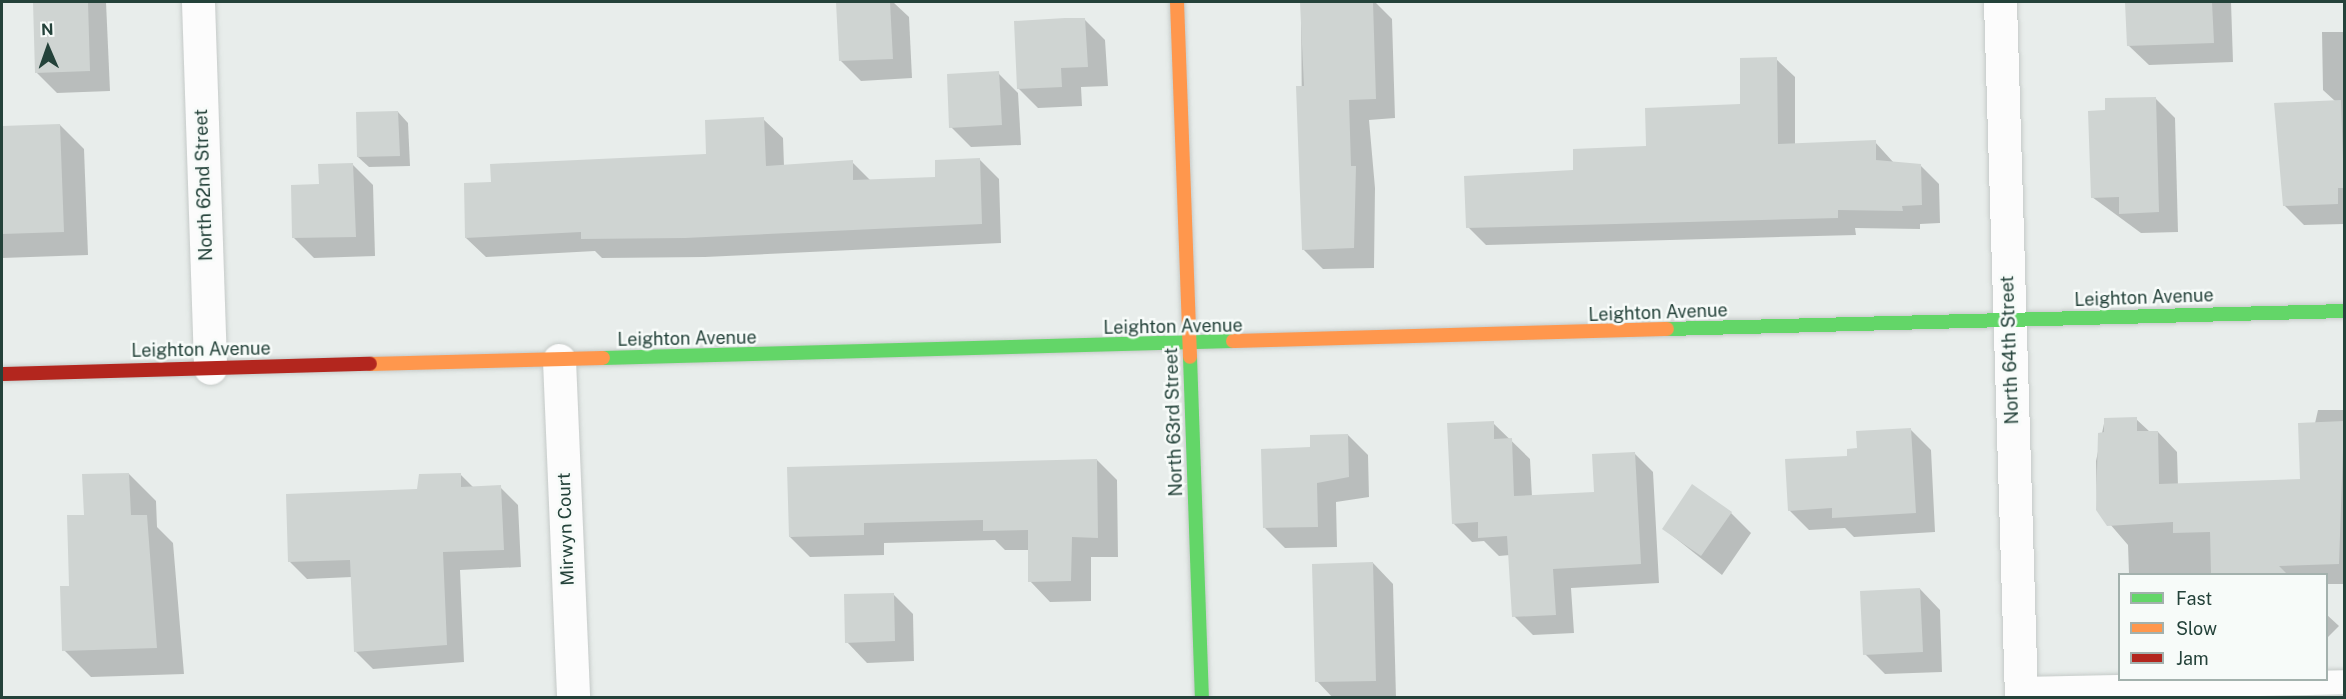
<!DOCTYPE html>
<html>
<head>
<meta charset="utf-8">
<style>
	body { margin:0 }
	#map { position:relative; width:2346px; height:699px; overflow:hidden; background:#e8edeb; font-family:"Public Sans",sans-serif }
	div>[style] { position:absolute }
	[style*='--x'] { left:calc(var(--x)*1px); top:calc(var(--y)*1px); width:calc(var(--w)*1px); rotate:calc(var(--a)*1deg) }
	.shadow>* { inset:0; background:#0003 }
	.building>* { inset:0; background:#cfd4d2 }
	.roads { filter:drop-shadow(0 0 2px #c5cac8) drop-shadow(0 0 2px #c5cac8) }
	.lane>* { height:24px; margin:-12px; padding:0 12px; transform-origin:12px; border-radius:12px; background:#fcfcfc }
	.street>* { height:33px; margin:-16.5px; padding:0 16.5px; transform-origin:16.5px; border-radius:16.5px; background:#fcfcfc }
	.fast>* { height:14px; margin:-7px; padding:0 7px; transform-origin:7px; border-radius:7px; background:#63d668 }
	.slow>* { height:14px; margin:-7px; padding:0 7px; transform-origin:7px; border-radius:7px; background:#ff974d }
	.jam>* { height:14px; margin:-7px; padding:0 7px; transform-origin:7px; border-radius:7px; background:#b3261e }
	span { translate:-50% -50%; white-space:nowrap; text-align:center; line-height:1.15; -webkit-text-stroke:5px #f7fbf9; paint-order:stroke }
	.street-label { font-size:18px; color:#24423a }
	.frame { position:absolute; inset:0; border:3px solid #24423a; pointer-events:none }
	.legend { position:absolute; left:2118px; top:573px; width:210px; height:108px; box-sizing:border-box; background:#f7fbf9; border:2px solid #a3b1ad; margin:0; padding:8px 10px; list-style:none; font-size:18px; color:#24423a }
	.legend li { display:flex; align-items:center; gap:12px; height:30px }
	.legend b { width:30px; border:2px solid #a3b1ad }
	.north { position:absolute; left:18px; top:18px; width:60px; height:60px; -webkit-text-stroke:4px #f7fbf9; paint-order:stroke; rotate:358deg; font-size:16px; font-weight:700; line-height:24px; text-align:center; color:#24423a }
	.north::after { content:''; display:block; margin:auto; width:21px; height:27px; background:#24423a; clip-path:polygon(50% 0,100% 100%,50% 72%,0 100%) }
</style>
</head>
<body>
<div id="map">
	<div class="shadow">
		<i style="clip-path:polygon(106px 2px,110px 91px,57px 93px,37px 73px,51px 2px)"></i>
		<i style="clip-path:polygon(838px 2px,893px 2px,909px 17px,912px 78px,861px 81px,841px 61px)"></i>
		<i style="clip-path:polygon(1301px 2px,1375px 2px,1392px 19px,1395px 118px,1369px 120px,1375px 188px,1374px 268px,1323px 269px,1303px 249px)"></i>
		<i style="clip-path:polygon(2127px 2px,2231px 2px,2233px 62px,2149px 65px,2128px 45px)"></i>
		<i style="clip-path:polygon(1085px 20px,1105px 40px,1108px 86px,1081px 87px,1082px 106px,1038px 108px,1018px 88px)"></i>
		<i style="clip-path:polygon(2322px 32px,2344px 32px,2344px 224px,2304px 225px,2284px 205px,2335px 101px,2323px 90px)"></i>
		<i style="clip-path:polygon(1776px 59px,1795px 77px,1795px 145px,1875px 142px,1894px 163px,1920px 165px,1939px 184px,1940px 223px,1920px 224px,1920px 229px,1855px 228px,1856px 235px,1486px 245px,1468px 227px,1575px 171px,1648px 147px,1742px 106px)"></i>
		<i style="clip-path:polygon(998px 73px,1018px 93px,1021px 145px,971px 147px,951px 127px)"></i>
		<i style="clip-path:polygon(2155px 98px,2175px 118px,2178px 232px,2141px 233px,2092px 197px,2107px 112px)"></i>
		<i style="clip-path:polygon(398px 112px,408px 123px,410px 166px,369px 167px,358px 157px)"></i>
		<i style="clip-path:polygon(763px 119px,783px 138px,784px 166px,852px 162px,871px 181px,937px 178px,980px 160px,999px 179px,1001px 243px,705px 257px,602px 258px,595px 251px,486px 257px,466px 238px,493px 183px,708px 156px)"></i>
		<i style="clip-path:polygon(60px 125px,84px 149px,88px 255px,2px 258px,2px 127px)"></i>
		<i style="clip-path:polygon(353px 165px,373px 185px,375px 256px,314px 258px,294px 238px,321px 186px)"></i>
		<i style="clip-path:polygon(2318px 410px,2344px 410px,2344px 584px,2326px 584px,2326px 574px,2129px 574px,2128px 545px,2097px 509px,2096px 461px,2105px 419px,2136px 419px,2150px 432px,2158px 432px,2177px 452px,2178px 486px,2302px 481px)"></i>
		<i style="clip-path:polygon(1493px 423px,1530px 459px,1532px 497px,1596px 493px,1634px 453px,1653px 472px,1659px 583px,1571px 588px,1574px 633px,1533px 635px,1514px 616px,1510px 555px,1499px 556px,1484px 541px,1472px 542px,1453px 523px)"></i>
		<i style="clip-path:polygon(1911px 430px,1931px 450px,1935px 532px,1854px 537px,1845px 528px,1809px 530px,1789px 510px,1859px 450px)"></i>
		<i style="clip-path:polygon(1348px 435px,1368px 455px,1369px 497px,1336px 502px,1337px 547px,1285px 548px,1265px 528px,1312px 448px)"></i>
		<i style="clip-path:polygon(1097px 460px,1117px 480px,1118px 557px,1091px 557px,1091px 601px,1050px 602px,1030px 581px,1030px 550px,1005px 550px,995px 540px,884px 543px,884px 555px,810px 557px,790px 537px)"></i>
		<i style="clip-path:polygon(129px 474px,156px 501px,157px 527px,173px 543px,184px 674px,91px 677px,64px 650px,85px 516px)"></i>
		<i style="clip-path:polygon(460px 474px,474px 488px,500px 487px,518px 505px,521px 567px,460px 570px,464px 662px,373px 669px,355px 651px,352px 577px,307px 579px,289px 561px,418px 491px)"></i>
		<i style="clip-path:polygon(1731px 513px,1751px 533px,1722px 575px,1664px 529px)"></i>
		<i style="clip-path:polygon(1373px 563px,1393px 584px,1396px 698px,1333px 698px,1317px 681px)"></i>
		<i style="clip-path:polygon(1920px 589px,1940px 610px,1942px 672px,1885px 674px,1865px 654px)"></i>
		<i style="clip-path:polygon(893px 594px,913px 614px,914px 661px,867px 663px,847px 642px)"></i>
		<i style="clip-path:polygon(2326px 614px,2339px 626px,2326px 639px)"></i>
	</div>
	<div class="building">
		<i style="clip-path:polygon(33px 2px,88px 2px,90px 71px,35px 73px)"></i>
		<i style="clip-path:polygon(836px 2px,890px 2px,893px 59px,839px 61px)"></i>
		<i style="clip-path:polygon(1300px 2px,1373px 2px,1376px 99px,1349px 100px,1351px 166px,1356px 166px,1354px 248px,1302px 250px,1296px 86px,1304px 86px)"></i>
		<i style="clip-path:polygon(2125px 2px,2212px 2px,2214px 43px,2127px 46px)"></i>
		<i style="clip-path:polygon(1065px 18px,1085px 18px,1088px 67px,1061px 68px,1062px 87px,1017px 89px,1014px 21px)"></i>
		<i style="clip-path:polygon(1777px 57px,1778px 144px,1876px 140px,1876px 160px,1921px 164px,1922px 205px,1902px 206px,1903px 211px,1838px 210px,1838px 218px,1466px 228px,1464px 176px,1573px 170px,1573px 149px,1646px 146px,1645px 108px,1740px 104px,1740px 58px)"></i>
		<i style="clip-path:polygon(999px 71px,1002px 125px,949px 128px,947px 74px)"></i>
		<i style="clip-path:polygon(2156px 97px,2159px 212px,2119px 214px,2119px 197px,2091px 198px,2088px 111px,2105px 110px,2105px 98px)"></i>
		<i style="clip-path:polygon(2341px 100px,2344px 188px,2338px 188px,2338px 204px,2283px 206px,2274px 103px)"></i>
		<i style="clip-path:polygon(398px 111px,400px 156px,357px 157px,356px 112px)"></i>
		<i style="clip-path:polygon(764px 117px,766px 166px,853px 160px,853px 180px,935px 177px,935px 160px,980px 158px,982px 224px,685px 238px,581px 239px,581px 232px,465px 238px,464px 183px,491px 182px,490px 164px,706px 154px,705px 120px)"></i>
		<i style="clip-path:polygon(60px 124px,64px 232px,2px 234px,2px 126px)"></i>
		<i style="clip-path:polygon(353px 163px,356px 237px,292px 238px,291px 185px,319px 184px,318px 164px)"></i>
		<i style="clip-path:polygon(2137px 417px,2137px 431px,2158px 431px,2159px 484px,2300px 479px,2298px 423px,2344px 421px,2339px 564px,2279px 566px,2287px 574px,2211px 574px,2210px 532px,2173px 533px,2173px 522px,2107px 526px,2096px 510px,2098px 433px,2104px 432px,2104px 418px)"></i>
		<i style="clip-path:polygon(1494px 421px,1494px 439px,1512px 438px,1514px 496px,1594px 492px,1592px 454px,1635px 452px,1641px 564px,1553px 569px,1556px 615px,1512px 617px,1507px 536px,1478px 538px,1478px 522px,1452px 524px,1447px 423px)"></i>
		<i style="clip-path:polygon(1911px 428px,1916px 513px,1832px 518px,1832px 508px,1788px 511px,1785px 459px,1847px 456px,1847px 449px,1857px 448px,1856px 431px)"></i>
		<i style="clip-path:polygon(1348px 434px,1349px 477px,1317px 483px,1318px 527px,1263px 528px,1261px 449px,1310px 447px,1310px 435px)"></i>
		<i style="clip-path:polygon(1097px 459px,1098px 538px,1072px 537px,1071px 581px,1028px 582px,1028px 530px,983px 531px,983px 520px,864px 523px,864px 535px,789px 537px,787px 467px)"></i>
		<i style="clip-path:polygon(129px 473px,131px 515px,147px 515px,157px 648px,62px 651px,60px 586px,69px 586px,67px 515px,84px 515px,82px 474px)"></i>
		<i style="clip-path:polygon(461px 473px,461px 487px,501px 485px,504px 550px,443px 552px,447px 645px,354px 652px,350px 560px,288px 562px,286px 494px,417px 489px,419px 474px)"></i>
		<i style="clip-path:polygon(1692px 484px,1732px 512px,1701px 556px,1662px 529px)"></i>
		<i style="clip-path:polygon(1373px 562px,1376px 681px,1315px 682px,1312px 564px)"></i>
		<i style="clip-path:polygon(1920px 588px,1923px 652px,1863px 655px,1860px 591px)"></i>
		<i style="clip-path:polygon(894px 593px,895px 641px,845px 643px,844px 594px)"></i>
	</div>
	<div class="roads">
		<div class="lane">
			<i style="--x:2021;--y:689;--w:323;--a:-1.2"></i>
		</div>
		<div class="street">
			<i style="--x:198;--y:2;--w:366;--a:88.1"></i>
			<i style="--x:2000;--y:2;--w:696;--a:88.27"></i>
			<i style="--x:559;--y:360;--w:338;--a:87.6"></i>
		</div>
		<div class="fast">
			<i style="--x:1667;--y:329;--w:677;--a:-1.52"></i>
			<i style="--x:1190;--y:357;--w:341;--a:88"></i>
			<i style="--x:603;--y:358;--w:630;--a:-1.55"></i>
		</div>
		<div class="slow">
			<i style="--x:1177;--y:2;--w:355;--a:87.9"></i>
			<i style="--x:1233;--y:341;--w:434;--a:-1.6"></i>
			<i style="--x:370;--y:364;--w:233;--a:-1.5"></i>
		</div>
		<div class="jam">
			<i style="--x:2;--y:374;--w:368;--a:-1.6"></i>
		</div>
	</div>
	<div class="street-label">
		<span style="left:204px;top:185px;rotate:-92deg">North 62nd Street</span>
		<span style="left:2144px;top:298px;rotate:-2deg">Leighton Avenue</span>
		<span style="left:1658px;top:313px;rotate:-2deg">Leighton Avenue</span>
		<span style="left:1173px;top:327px;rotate:-1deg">Leighton Avenue</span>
		<span style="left:687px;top:339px;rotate:-1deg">Leighton Avenue</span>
		<span style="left:201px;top:350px;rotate:-1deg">Leighton Avenue</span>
		<span style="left:2010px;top:350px;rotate:-92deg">North 64th Street</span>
		<span style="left:1174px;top:422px;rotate:-92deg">North 63rd Street</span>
		<span style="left:566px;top:529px;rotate:-92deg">Mirwyn Court</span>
	</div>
	<div class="frame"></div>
	<ul class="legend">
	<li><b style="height:8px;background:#63d668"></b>Fast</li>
	<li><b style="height:8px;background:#ff974d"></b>Slow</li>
	<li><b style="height:8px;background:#b3261e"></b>Jam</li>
	</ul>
	<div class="north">N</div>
</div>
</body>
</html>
